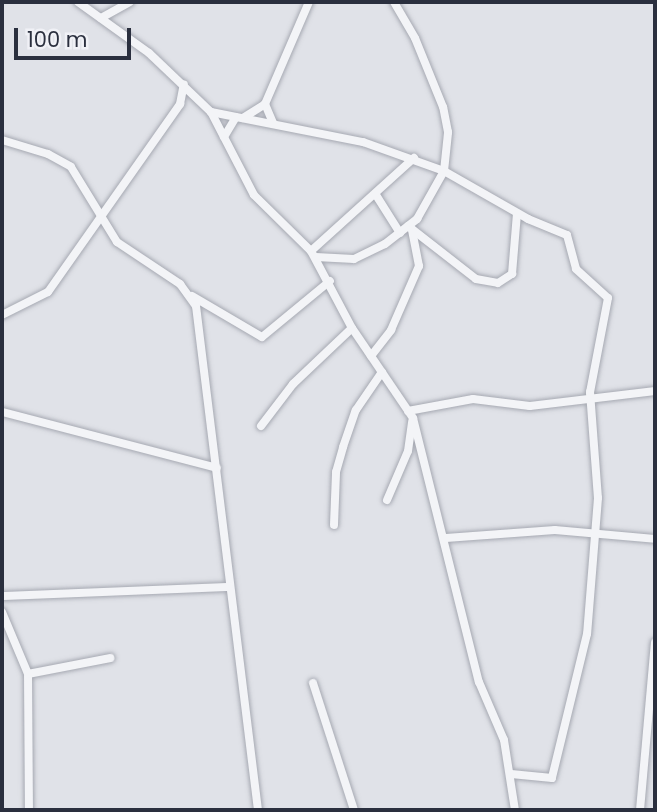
<!DOCTYPE html>
<html>
<head>
<meta charset="utf-8">
<style>
	body { margin:0 }
	#map { position:relative; width:657px; height:812px; overflow:hidden; background:#e0e2e8; font-family:Poppins,sans-serif }
	div>[style] { position:absolute }
	[style*='--x'] { left:calc(var(--x)*1px); top:calc(var(--y)*1px); width:calc(var(--w)*1px); rotate:calc(var(--a)*1deg) }
	.roads { filter:drop-shadow(0 0 2px #a6a9b2) drop-shadow(0 0 2px #a6a9b2) }
	.minor>* { height:8px; margin:-4px; padding:0 4px; transform-origin:4px; border-radius:4px; background:#f3f4f7 }
	span { translate:-50% -50%; white-space:nowrap; text-align:center; line-height:1.15; -webkit-text-stroke:7px #f0f1f6; paint-order:stroke }
	.frame { position:absolute; inset:0; border:4px solid #2a2f3e; pointer-events:none }
	.scale { position:absolute; left:14px; top:28px; width:117px; height:32px; box-sizing:border-box; border:4px solid #2a2f3e; border-top:0; padding-left:9px; font-size:21px; line-height:24px; white-space:nowrap; color:#2a2f3e; -webkit-text-stroke:5px #f0f1f6; paint-order:stroke }
</style>
</head>
<body>
<div id="map">
	<div class="roads">
		<div class="minor">
			<i style="--x:78;--y:2;--w:87;--a:35.7"></i>
			<i style="--x:149;--y:53;--w:86;--a:43.6"></i>
			<i style="--x:211;--y:112;--w:93;--a:62.6"></i>
			<i style="--x:254;--y:195;--w:80;--a:44.5"></i>
			<i style="--x:311;--y:251;--w:87;--a:62"></i>
			<i style="--x:352;--y:328;--w:109;--a:55.9"></i>
			<i style="--x:413;--y:418;--w:272;--a:76"></i>
			<i style="--x:479;--y:682;--w:63;--a:66.7"></i>
			<i style="--x:504;--y:740;--w:71;--a:81.1"></i>
			<i style="--x:101;--y:18;--w:33;--a:-29"></i>
			<i style="--x:265;--y:104;--w:21;--a:67"></i>
			<i style="--x:211;--y:112;--w:155;--a:11.2"></i>
			<i style="--x:363;--y:142;--w:86;--a:19.7"></i>
			<i style="--x:444;--y:171;--w:97;--a:29.7"></i>
			<i style="--x:528;--y:219;--w:42;--a:22.3"></i>
			<i style="--x:567;--y:235;--w:35;--a:75"></i>
			<i style="--x:576;--y:269;--w:43;--a:42.2"></i>
			<i style="--x:608;--y:298;--w:96;--a:100.8"></i>
			<i style="--x:590;--y:392;--w:106;--a:85.7"></i>
			<i style="--x:598;--y:498;--w:136;--a:94.6"></i>
			<i style="--x:587;--y:634;--w:148;--a:103.7"></i>
			<i style="--x:552;--y:778;--w:41;--a:-174.4"></i>
			<i style="--x:243;--y:118;--w:26;--a:-32"></i>
			<i style="--x:265;--y:104;--w:111;--a:-66.7"></i>
			<i style="--x:224;--y:137;--w:23;--a:-59"></i>
			<i style="--x:2;--y:140;--w:48;--a:16.9"></i>
			<i style="--x:48;--y:154;--w:26;--a:29"></i>
			<i style="--x:71;--y:167;--w:88;--a:58.5"></i>
			<i style="--x:117;--y:242;--w:76;--a:33.7"></i>
			<i style="--x:180;--y:284;--w:27;--a:54"></i>
			<i style="--x:196;--y:306;--w:508;--a:82.99"></i>
			<i style="--x:376;--y:195;--w:45;--a:57.7"></i>
			<i style="--x:408;--y:226;--w:86;--a:37.9"></i>
			<i style="--x:476;--y:279;--w:22;--a:10"></i>
			<i style="--x:498;--y:283;--w:17;--a:-33"></i>
			<i style="--x:512;--y:274;--w:61;--a:-85.3"></i>
			<i style="--x:311;--y:251;--w:139;--a:-42.1"></i>
			<i style="--x:316;--y:257;--w:38;--a:3"></i>
			<i style="--x:354;--y:259;--w:34;--a:-26"></i>
			<i style="--x:385;--y:244;--w:41;--a:-38"></i>
			<i style="--x:417;--y:219;--w:55;--a:-60.6"></i>
			<i style="--x:444;--y:171;--w:39;--a:-84"></i>
			<i style="--x:448;--y:132;--w:25;--a:-101"></i>
			<i style="--x:443;--y:107;--w:74;--a:-112.1"></i>
			<i style="--x:415;--y:38;--w:42;--a:-120.3"></i>
			<i style="--x:192;--y:296;--w:81;--a:30.4"></i>
			<i style="--x:262;--y:337;--w:88;--a:-39.5"></i>
			<i style="--x:2;--y:315;--w:51;--a:-26.6"></i>
			<i style="--x:48;--y:292;--w:230;--a:-54.9"></i>
			<i style="--x:180;--y:104;--w:20;--a:-79"></i>
			<i style="--x:371;--y:356;--w:33;--a:-52"></i>
			<i style="--x:391;--y:330;--w:70;--a:-66.4"></i>
			<i style="--x:419;--y:266;--w:37;--a:-101"></i>
			<i style="--x:408;--y:411;--w:66;--a:-10.5"></i>
			<i style="--x:473;--y:399;--w:57;--a:7"></i>
			<i style="--x:530;--y:406;--w:126;--a:-6.8"></i>
			<i style="--x:2;--y:412;--w:222;--a:14.6"></i>
			<i style="--x:261;--y:426;--w:53;--a:-52.7"></i>
			<i style="--x:293;--y:384;--w:81;--a:-43.5"></i>
			<i style="--x:387;--y:500;--w:53;--a:-66.8"></i>
			<i style="--x:408;--y:451;--w:30;--a:-82"></i>
			<i style="--x:334;--y:525;--w:53;--a:-87.8"></i>
			<i style="--x:336;--y:472;--w:26;--a:-74"></i>
			<i style="--x:343;--y:447;--w:39;--a:-71"></i>
			<i style="--x:356;--y:410;--w:46;--a:-55.6"></i>
			<i style="--x:446;--y:538;--w:109;--a:-4.2"></i>
			<i style="--x:555;--y:530;--w:100;--a:5.1"></i>
			<i style="--x:2;--y:596;--w:227;--a:-2.3"></i>
			<i style="--x:2;--y:612;--w:67;--a:67.2"></i>
			<i style="--x:28;--y:674;--w:136;--a:89.6"></i>
			<i style="--x:28;--y:674;--w:84;--a:-11"></i>
			<i style="--x:313;--y:683;--w:133;--a:72.1"></i>
			<i style="--x:640;--y:810;--w:168;--a:-84.9"></i>
		</div>
	</div>
	<div class="frame"></div>
	<div class="scale">100 m</div>
</div>
</body>
</html>
